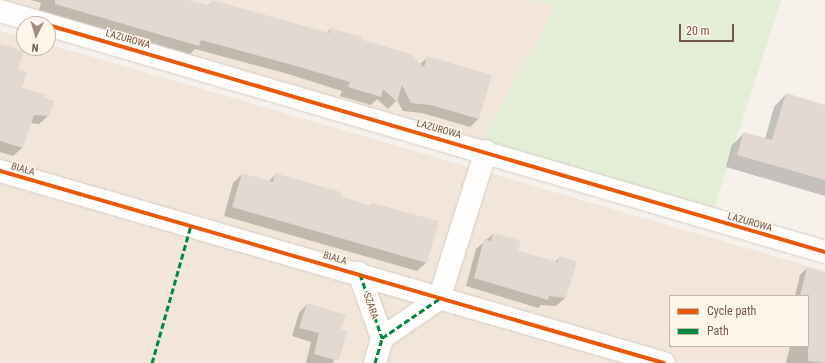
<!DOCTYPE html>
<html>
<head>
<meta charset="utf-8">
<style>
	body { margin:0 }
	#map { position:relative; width:825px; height:363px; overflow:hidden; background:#f6f1ea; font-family:"Roboto Condensed",sans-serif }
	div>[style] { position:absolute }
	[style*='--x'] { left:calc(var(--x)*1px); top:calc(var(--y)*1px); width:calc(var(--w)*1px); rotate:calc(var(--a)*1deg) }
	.residential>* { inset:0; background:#f2e6da }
	.green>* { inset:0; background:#e4edd5 }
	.shadow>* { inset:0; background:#0003 }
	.building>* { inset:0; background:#e3d9d2 }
	.roads { filter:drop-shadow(0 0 1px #d5cdc7) drop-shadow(0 0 1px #d5cdc7) }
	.street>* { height:22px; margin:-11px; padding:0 11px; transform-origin:11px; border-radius:11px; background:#fefdfc }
	.quiet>* { height:3px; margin-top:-1.5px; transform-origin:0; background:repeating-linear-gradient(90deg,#00873e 0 6px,transparent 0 9px) }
	.cycleway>* { height:4px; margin:-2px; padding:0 2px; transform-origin:2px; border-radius:2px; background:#e8590c }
	span { translate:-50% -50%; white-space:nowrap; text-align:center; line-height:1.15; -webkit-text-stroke:3px #fff6eb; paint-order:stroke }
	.street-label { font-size:10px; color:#75574a }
	.legend { position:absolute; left:669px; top:295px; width:140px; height:52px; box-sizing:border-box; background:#fff6eb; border:1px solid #c8b6ab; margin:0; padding:5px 7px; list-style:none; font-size:12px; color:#75574a }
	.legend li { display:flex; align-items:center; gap:8px; height:20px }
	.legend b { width:20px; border:1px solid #c8b6ab }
	.north { position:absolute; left:16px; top:16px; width:40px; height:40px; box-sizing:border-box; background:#fff6eb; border:1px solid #c8b6ab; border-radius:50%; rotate:185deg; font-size:11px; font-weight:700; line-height:16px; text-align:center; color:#75574a }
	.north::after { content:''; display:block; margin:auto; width:14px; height:18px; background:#a28d82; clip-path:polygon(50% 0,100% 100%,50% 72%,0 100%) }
	.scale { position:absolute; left:679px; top:24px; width:55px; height:18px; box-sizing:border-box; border:2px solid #75574a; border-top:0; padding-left:5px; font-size:12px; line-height:14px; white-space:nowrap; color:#75574a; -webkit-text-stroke:3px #fff6eb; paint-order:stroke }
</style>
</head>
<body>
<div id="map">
	<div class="residential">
		<i style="clip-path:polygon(0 0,534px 0,556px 6px,481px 142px)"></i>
		<i style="clip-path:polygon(evenodd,0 31px,24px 38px,24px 48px,48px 48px,48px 44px,825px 271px,825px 363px,0 363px,0 31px,670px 296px,808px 296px,808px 346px,670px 346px,670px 296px)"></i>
	</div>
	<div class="green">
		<i style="clip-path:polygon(534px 0,781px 0,714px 208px,481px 142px,556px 7px)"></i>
	</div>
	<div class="shadow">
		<i style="clip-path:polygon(31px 0,183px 0,207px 7px,213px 1px,326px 34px,330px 29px,420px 64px,428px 57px,491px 76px,478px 119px,470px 127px,422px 113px,403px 111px,397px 100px,388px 109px,377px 99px,371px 105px,340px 96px,342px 91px,288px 74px,195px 49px,190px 54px,39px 10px,41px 3px)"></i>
		<i style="clip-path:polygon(0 47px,17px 70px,21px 89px,42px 99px,48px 116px,39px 124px,30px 123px,22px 148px,13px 156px,0 152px)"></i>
		<i style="clip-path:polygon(786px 94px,825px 106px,825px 196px,726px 167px,732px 145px,744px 133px,765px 139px,774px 107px)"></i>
		<i style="clip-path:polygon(242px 174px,268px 182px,276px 174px,338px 197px,370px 206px,372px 204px,426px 263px,417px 271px,224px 216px,233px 183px)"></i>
		<i style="clip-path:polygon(493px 234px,517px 251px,555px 262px,560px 257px,565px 298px,556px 306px,541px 305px,538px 308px,466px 286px,476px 249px)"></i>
		<i style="clip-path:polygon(807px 268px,825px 273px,825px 363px,786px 363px,790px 346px,808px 346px,808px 296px,795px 296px,800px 275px)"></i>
		<i style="clip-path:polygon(307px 304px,345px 332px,333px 363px,306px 363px,311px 342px,292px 336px,299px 313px)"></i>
	</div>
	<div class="building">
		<i style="clip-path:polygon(55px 0,187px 0,210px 6px,212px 0,329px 33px,330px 28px,363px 37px,363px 40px,411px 54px,424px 67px,427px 56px,492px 75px,479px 119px,431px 105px,411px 103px,402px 85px,397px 102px,383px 89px,381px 97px,348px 87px,350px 82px,296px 66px,201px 40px,199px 46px,55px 4px)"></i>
		<i style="clip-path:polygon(0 44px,24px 51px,18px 69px,27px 72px,22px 88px,45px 94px,44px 98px,54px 101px,49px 116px,34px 115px,23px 148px,0 141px)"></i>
		<i style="clip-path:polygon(786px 93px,825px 105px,825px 180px,737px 155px,744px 132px,772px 140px)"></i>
		<i style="clip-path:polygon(242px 173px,273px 182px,275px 173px,341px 192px,340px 196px,371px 206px,372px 203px,439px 221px,427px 263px,232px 207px)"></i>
		<i style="clip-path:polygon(493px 233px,521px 241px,518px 251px,558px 262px,559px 256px,577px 261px,566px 298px,549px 296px,548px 300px,474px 278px,484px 239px,491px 241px)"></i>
		<i style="clip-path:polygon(807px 267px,825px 272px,825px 363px,808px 361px,808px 296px,800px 296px)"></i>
		<i style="clip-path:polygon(307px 303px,346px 315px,341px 329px,347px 331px,339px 361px,314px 354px,319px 333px,299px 328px)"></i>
	</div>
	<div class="roads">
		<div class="street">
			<i style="--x:0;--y:11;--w:47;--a:16.1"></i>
			<i style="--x:48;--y:25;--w:809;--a:16.29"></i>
			<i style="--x:0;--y:171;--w:691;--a:16.13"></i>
			<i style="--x:359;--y:273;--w:69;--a:70.5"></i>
			<i style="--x:375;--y:363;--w:26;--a:-74"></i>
			<i style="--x:382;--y:338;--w:69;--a:-34.4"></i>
			<i style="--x:439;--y:299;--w:155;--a:-72.4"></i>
		</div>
	</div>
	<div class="quiet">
		<i style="--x:360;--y:274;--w:68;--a:71"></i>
		<i style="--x:152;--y:363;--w:143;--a:-74.2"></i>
		<i style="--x:375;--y:363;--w:26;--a:-74"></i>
		<i style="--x:382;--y:338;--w:69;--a:-34.4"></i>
	</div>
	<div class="cycleway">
		<i style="--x:48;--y:25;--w:809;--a:16.29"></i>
		<i style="--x:0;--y:171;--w:691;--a:16.13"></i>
	</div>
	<div class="street-label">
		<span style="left:128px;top:39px;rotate:16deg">LAZUROWA</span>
		<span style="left:439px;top:129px;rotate:16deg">LAZUROWA</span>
		<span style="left:23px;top:169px;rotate:16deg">BIAŁA</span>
		<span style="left:750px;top:222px;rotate:16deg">LAZUROWA</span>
		<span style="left:335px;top:258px;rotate:16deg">BIAŁA</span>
		<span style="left:371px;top:306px;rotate:71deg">SZARA</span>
	</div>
	<ul class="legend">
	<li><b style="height:5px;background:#e8590c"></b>Cycle path</li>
	<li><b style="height:5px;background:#00873e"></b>Path</li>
	</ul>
	<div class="north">N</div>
	<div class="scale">20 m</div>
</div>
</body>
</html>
